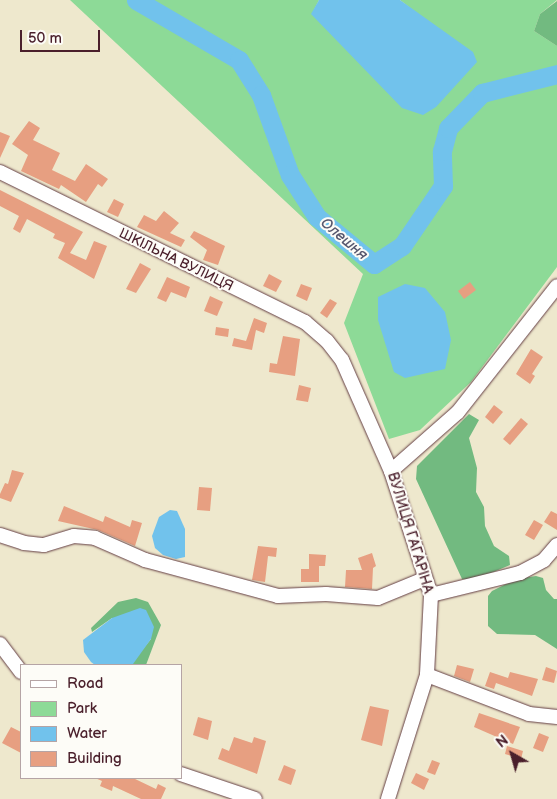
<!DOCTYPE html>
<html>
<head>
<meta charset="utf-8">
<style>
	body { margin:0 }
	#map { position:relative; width:557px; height:799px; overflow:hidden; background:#eee8cd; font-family:"Balsamiq Sans",sans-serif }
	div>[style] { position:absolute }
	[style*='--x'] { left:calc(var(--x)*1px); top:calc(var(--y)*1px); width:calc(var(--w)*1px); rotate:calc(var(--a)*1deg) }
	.green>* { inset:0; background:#8dda97 }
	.forest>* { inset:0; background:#72ba80 }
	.water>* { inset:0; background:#71c2ec }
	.river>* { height:19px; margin:-9.5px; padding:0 9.5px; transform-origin:9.5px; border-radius:9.5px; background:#71c2ec }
	.building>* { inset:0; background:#e79f81 }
	.roads { filter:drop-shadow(0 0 1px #633d43) drop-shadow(0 0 1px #633d43) }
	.minor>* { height:14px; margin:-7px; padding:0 7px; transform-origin:7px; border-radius:7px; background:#fff }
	span { translate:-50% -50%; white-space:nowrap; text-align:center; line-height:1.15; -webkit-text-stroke:4px #fdfcf7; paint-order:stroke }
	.street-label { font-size:14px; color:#4a1f2b }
	.water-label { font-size:15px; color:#58586f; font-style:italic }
	.legend { position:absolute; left:20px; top:664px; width:162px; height:115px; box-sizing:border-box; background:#fdfcf7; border:1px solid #b5a4a5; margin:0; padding:6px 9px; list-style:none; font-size:15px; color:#4a1f2b }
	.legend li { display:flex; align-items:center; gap:10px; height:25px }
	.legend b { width:25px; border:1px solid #b5a4a5 }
	.north { position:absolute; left:487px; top:729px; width:50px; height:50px; -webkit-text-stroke:4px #fdfcf7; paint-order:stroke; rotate:322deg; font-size:14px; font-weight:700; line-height:20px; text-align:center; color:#4a1f2b }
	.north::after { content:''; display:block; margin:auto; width:18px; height:22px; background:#4a1f2b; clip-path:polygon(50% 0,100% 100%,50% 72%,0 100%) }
	.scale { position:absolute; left:20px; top:30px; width:80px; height:22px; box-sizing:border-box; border:2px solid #4a1f2b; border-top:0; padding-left:6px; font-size:15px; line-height:18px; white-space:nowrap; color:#4a1f2b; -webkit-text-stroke:4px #fdfcf7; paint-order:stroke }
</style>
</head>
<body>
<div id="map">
	<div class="green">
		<i style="clip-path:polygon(70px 0,319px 0,312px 14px,331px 32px,418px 14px,400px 0,557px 0,540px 14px,534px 31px,557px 46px,557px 267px,471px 382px,420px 430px,389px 439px,344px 323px,363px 274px)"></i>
	</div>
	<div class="forest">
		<i style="clip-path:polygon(557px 1px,557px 46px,534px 31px,540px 14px)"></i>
		<i style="clip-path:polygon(469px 414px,479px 420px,469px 438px,477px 468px,476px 492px,484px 507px,485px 526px,494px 546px,509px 556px,510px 565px,477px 579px,462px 579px,416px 479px,417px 466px)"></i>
		<i style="clip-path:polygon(536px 576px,543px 578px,546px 590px,554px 599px,557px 599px,557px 649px,535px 635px,497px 634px,488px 626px,488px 596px,492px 591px,516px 579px)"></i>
		<i style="clip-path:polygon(136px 598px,148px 602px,161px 625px,146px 665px,130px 665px,151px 639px,112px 618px,92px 632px,91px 628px,118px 602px)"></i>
	</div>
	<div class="water">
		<i style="clip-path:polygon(319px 0,400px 0,473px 52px,477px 62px,436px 107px,423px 115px,402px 108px,311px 14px)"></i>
		<i style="clip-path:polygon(405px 284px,425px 288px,445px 312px,451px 340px,445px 369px,405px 378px,394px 372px,378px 320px,378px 297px)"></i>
		<i style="clip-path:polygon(170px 510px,177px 511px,185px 529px,185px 557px,176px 559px,163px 555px,155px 548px,152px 536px,159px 517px)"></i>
		<i style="clip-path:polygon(140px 608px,146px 610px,154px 627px,151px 639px,133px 664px,95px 665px,91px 662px,84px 652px,83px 640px,112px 618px)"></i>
	</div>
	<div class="river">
		<i style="--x:136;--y:0;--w:119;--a:30.2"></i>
		<i style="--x:239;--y:60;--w:41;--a:57.8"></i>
		<i style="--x:261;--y:95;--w:85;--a:70.1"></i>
		<i style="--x:290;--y:175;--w:50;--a:57.3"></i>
		<i style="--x:317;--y:217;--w:74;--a:39.5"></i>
		<i style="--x:374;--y:264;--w:33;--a:-33"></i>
		<i style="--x:402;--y:246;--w:73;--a:-55.7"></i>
		<i style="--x:443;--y:186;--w:35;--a:-92"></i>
		<i style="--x:442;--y:151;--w:24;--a:-75"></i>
		<i style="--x:448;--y:128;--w:49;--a:-45.8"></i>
		<i style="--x:482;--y:93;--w:77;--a:-14.2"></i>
	</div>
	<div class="building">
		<i style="clip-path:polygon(29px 121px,40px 128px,33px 140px,60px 153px,52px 170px,75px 181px,86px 164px,108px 179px,102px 187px,98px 184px,86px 202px,61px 185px,59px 189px,21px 171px,28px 155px,12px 144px)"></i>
		<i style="clip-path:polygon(0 132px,10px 136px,0 158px)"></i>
		<i style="clip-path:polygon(0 190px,83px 232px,70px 253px,86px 260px,94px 241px,107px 246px,94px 279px,58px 258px,65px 243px,53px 238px,55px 234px,27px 219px,20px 233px,13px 229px,19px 216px,0 206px)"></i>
		<i style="clip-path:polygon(114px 199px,124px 204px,118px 217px,107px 212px)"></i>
		<i style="clip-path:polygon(164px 211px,179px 223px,170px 233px,185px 240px,181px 247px,137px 227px,144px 215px,156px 221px)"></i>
		<i style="clip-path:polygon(194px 231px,225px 246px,218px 265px,203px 260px,207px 250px,190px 237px)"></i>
		<i style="clip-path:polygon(140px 263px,151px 269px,136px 293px,126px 289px)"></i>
		<i style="clip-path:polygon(269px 274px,282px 281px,276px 292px,263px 286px)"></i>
		<i style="clip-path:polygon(167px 277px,190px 287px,186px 298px,171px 292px,166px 302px,157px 298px)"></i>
		<i style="clip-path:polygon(470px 282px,476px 290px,464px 299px,458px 291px)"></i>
		<i style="clip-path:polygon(301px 284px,312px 288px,307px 301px,296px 296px)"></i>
		<i style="clip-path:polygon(210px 296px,223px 302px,217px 316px,204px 311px)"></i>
		<i style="clip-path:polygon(330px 299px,337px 303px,327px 318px,320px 313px)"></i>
		<i style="clip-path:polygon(254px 318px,267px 323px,264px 333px,256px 330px,252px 350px,232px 346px,234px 338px,246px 341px)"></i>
		<i style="clip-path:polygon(216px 327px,229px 329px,228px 337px,215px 335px)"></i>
		<i style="clip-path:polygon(283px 336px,300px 339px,295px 376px,269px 372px,270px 363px,277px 364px)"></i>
		<i style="clip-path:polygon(531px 349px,543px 357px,532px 374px,535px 376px,530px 384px,516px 374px)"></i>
		<i style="clip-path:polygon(299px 385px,311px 388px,308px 402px,296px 400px)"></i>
		<i style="clip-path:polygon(494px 405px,503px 412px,493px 424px,485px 417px)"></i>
		<i style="clip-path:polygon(521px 418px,528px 424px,510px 445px,503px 439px)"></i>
		<i style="clip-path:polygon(12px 470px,24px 473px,11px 502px,0 498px,0 494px,5px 483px,8px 484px)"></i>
		<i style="clip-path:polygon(199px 487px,212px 488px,210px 511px,197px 510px)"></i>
		<i style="clip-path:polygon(64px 506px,103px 522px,105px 516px,130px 527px,132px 520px,142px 523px,135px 546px,98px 530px,58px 521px)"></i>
		<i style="clip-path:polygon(551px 511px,557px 514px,557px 530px,544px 522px)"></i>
		<i style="clip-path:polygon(534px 520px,543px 525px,534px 540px,525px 535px)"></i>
		<i style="clip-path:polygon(258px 546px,277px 548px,276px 557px,268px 556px,265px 582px,252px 580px)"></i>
		<i style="clip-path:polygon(372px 553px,376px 566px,373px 568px,372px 589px,345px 587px,346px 570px,362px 570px,358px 558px)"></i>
		<i style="clip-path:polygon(309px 554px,326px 555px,325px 566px,319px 566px,319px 582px,301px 582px,301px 569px,309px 569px)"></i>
		<i style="clip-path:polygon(457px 665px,474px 669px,470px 682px,454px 676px)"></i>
		<i style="clip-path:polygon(546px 667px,557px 671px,554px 683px,542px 680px)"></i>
		<i style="clip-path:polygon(490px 672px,508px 678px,510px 672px,538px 679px,532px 696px,496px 683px,494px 689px,485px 686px)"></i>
		<i style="clip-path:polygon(370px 706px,389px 710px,382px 746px,361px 740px)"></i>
		<i style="clip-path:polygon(479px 713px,520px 727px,513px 744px,474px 727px)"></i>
		<i style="clip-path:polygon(198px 717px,212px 721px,208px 740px,193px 735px)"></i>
		<i style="clip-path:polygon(11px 727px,21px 732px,21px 753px,2px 743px)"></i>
		<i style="clip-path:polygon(539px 733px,549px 737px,543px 752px,533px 748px)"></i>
		<i style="clip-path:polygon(234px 737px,252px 743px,254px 737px,266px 741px,257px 774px,218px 759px,222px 748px,229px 751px)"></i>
		<i style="clip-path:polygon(507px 746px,523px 751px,521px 759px,505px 754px)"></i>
		<i style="clip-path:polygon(432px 760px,440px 763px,435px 775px,427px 772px)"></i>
		<i style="clip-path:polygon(284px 765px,296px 770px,291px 785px,278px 780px)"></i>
		<i style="clip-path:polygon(416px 773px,429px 779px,424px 790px,411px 783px)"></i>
		<i style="clip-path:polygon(95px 778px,133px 778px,156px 789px,158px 784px,166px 788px,161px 799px,141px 799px,113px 786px,112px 791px,100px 786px,102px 781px)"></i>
	</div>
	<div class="roads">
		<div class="minor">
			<i style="--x:0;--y:172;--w:340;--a:26.2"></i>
			<i style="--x:305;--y:322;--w:29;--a:41"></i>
			<i style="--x:327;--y:341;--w:24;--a:52"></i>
			<i style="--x:342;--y:360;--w:121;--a:66.2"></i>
			<i style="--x:391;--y:471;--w:130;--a:72.1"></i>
			<i style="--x:431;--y:595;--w:80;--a:92.9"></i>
			<i style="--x:427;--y:675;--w:130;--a:107.5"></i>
			<i style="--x:391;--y:471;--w:89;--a:-41.4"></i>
			<i style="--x:458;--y:412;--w:160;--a:-51.8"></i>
			<i style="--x:0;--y:535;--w:25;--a:18"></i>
			<i style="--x:24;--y:543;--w:20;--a:6"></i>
			<i style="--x:44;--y:545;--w:31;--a:-17"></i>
			<i style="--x:74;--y:536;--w:21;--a:5"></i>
			<i style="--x:95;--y:538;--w:55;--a:23.7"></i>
			<i style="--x:145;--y:560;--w:138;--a:15.1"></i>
			<i style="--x:278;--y:596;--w:48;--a:-2.4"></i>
			<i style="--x:326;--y:594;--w:52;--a:4.4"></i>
			<i style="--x:378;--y:598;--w:50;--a:-22.4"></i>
			<i style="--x:431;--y:595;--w:92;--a:-13.9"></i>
			<i style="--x:520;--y:573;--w:27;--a:-28"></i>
			<i style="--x:544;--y:560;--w:20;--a:-49"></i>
			<i style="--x:0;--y:644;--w:35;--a:53"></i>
			<i style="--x:427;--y:675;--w:109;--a:20.9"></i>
			<i style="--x:529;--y:714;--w:28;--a:6"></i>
			<i style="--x:181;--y:774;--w:78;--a:18.7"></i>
		</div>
	</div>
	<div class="street-label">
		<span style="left:176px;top:260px;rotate:26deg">ШКІЛЬНА ВУЛИЦЯ</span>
		<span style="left:410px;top:533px;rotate:73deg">ВУЛИЦЯ ГАГАРІНА</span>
	</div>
	<div class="water-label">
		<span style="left:344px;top:239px;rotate:40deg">Олешня</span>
	</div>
	<ul class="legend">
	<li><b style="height:6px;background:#fff"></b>Road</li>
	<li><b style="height:14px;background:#8dda97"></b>Park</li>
	<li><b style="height:14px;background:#71c2ec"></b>Water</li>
	<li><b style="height:14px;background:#e79f81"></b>Building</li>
	</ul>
	<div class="north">N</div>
	<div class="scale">50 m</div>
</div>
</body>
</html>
